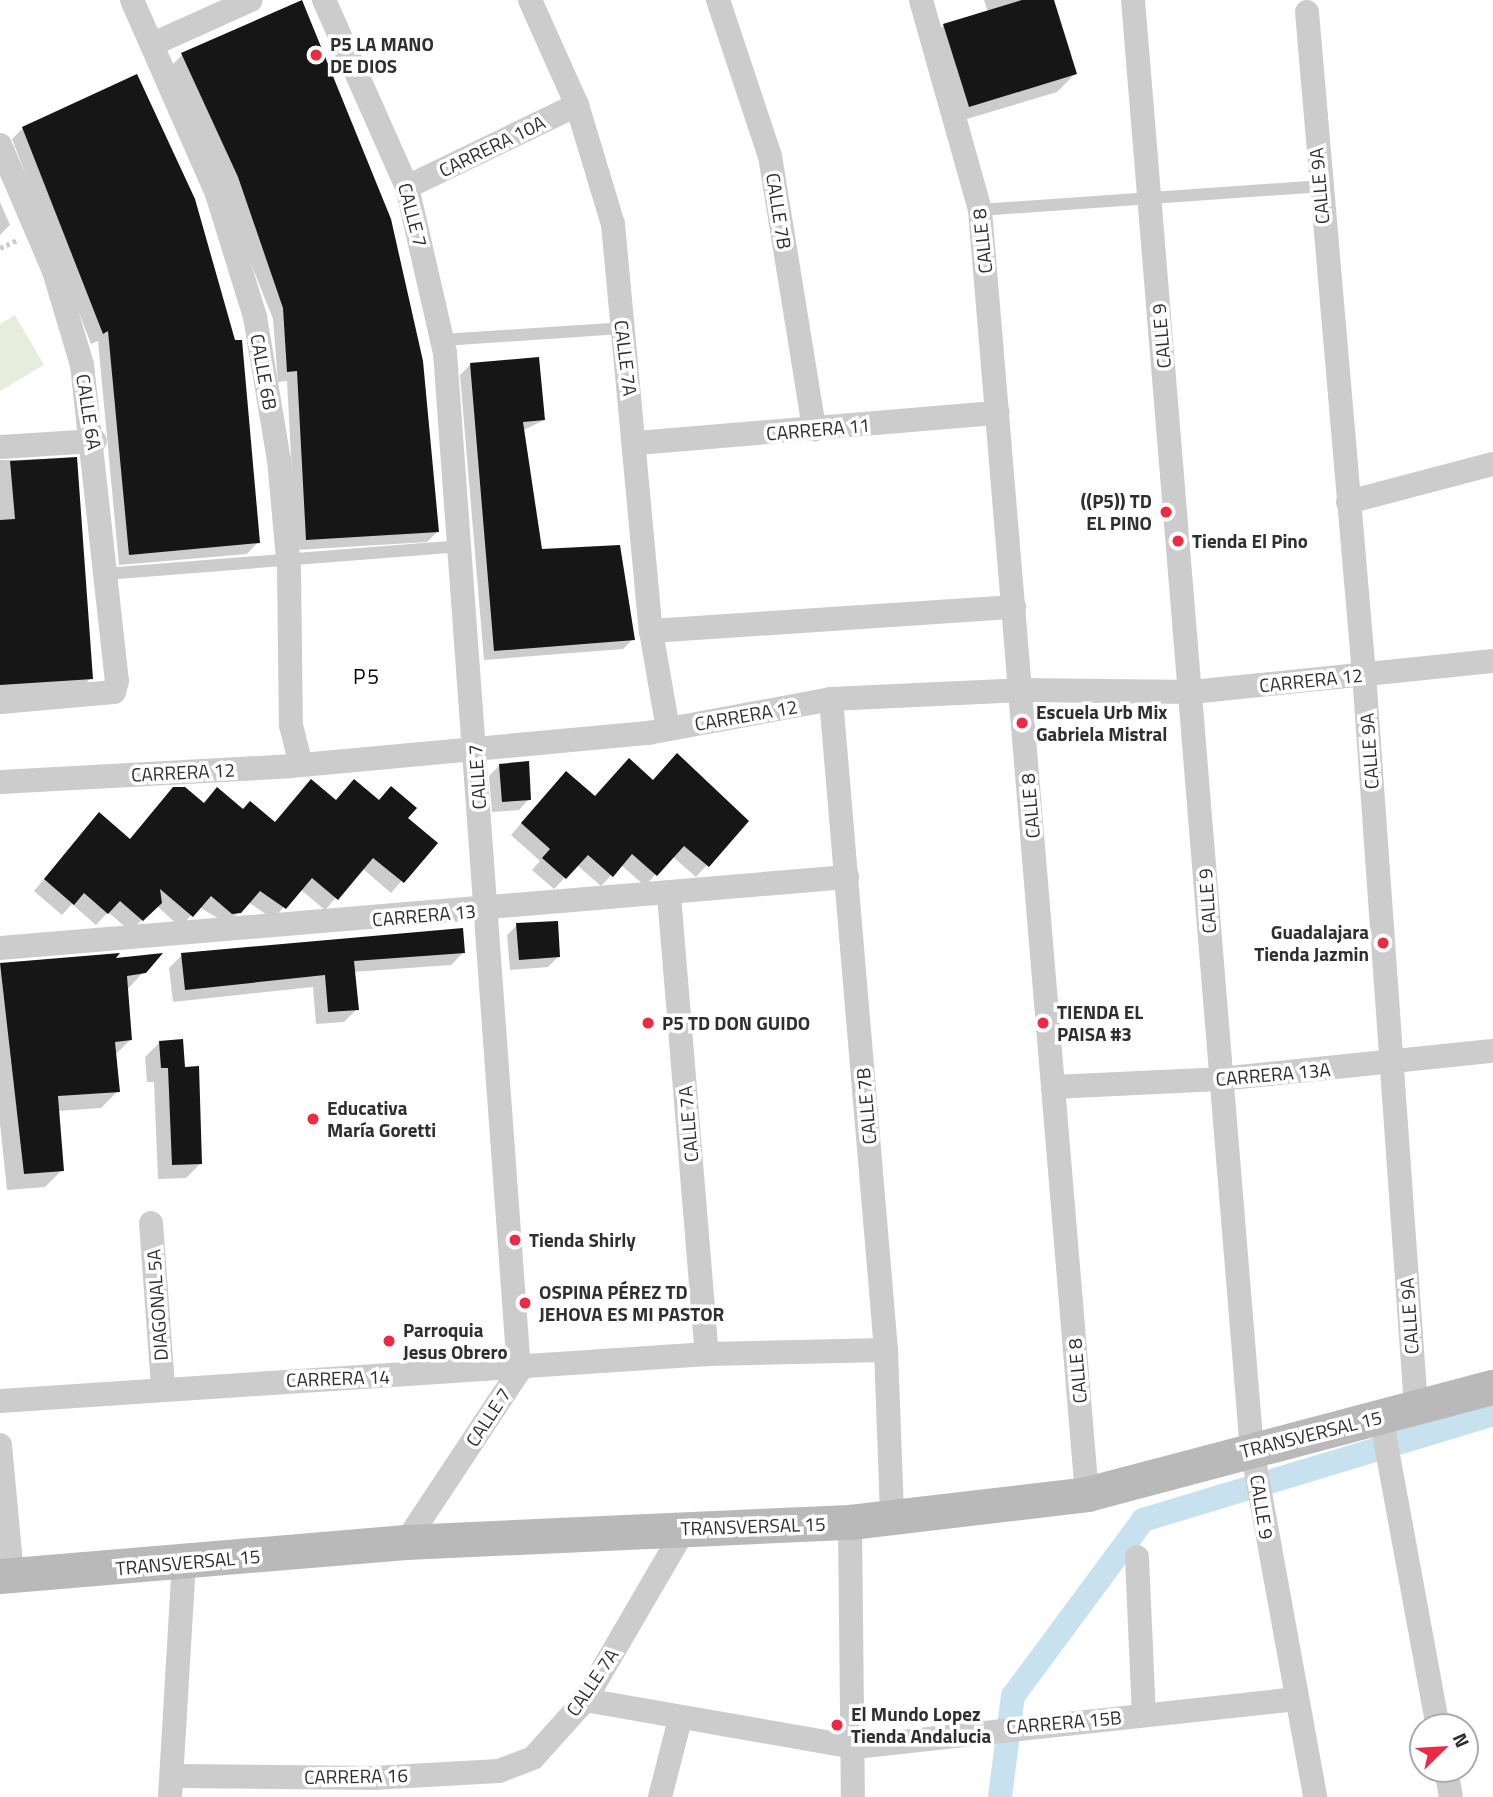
<!DOCTYPE html>
<html>
<head>
<meta charset="utf-8">
<style>
	body { margin:0 }
	#map { position:relative; width:1493px; height:1797px; overflow:hidden; background:#fff; font-family:"Titillium Web",sans-serif }
	div>[style] { position:absolute }
	[style*='--x'] { left:calc(var(--x)*1px); top:calc(var(--y)*1px); width:calc(var(--w)*1px); rotate:calc(var(--a)*1deg) }
	.green>* { inset:0; background:#e6eddc }
	.shadow>* { inset:0; background:#0003 }
	.canal>* { height:24px; margin:-12px; padding:0 12px; transform-origin:12px; border-radius:12px; background:#c7e1ee }
	.building>* { inset:0; background:#161616 }
	.path>* { height:4.5px; margin-top:-2.25px; transform-origin:0; background:repeating-linear-gradient(90deg,#ccc 0 3.5px,transparent 0 7px) }
	.lane>* { height:12px; margin:-6px; padding:0 6px; transform-origin:6px; border-radius:6px; background:#ccc }
	.street>* { height:24px; margin:-12px; padding:0 12px; transform-origin:12px; border-radius:12px; background:#ccc }
	.secondary>* { height:35px; margin:-17.5px; padding:0 17.5px; transform-origin:17.5px; border-radius:17.5px; background:#b9b9b9 }
	.dots>* { width:19px; height:19px; translate:-50% -50%; box-sizing:border-box; border:4px solid #fff; border-radius:50% }
	span { translate:-50% -50%; white-space:nowrap; text-align:center; line-height:1.15; -webkit-text-stroke:7px #fff; paint-order:stroke }
	.poi-label { font-size:19px; color:#2f2f2f; font-weight:700 }
	.left { translate:0 -50%; text-align:left }
	.right { translate:-100% -50%; text-align:right }
	.street-label { font-size:19px; color:#2f2f2f }
	.neighbourhood-label { font-size:21px; color:#000; letter-spacing:2px }
	.north { position:absolute; left:1409px; top:1713px; width:70px; height:70px; box-sizing:border-box; background:#fff; border:2px solid #acacac; border-radius:50%; rotate:66deg; font-size:19px; font-weight:700; line-height:28px; text-align:center; color:#2f2f2f }
	.north::after { content:''; display:block; margin:auto; width:24px; height:32px; background:#ee2943; clip-path:polygon(50% 0,100% 100%,50% 72%,0 100%) }
</style>
</head>
<body>
<div id="map">
	<div class="green">
		<i style="clip-path:polygon(15px 315px,44px 365px,0 391px,0 324px)"></i>
	</div>
	<div class="shadow">
		<i style="clip-path:polygon(984px 0,1053px 0,1075px 74px,1057px 92px,950px 124px,926px 44px,944px 25px,988px 12px)"></i>
		<i style="clip-path:polygon(182px 55px,438px 531px,427px 542px,296px 550px,287px 381px,278px 382px,273px 319px,172px 65px)"></i>
		<i style="clip-path:polygon(23px 128px,258px 542px,247px 554px,119px 565px,98px 341px,91px 344px,12px 139px)"></i>
		<i style="clip-path:polygon(0 202px,10px 225px,0 235px)"></i>
		<i style="clip-path:polygon(470px 365px,544px 420px,522px 431px,540px 551px,633px 639px,623px 649px,484px 660px,460px 375px)"></i>
		<i style="clip-path:polygon(76px 459px,91px 678px,81px 688px,0 694px,0 460px)"></i>
		<i style="clip-path:polygon(500px 765px,529px 799px,519px 810px,492px 812px,489px 776px)"></i>
		<i style="clip-path:polygon(652px 782px,747px 821px,696px 877px,672px 856px,645px 886px,621px 865px,601px 886px,577px 865px,554px 889px,532px 870px,540px 861px,511px 835px,555px 784px,594px 798px)"></i>
		<i style="clip-path:polygon(336px 801px,378px 802px,435px 843px,391px 893px,362px 868px,325px 910px,300px 889px,273px 919px,248px 902px,228px 924px,199px 907px,180px 927px,157px 906px,130px 931px,108px 912px,96px 925px,72px 904px,62px 915px,34px 891px,88px 826px,129px 840px,203px 805px,274px 823px)"></i>
		<i style="clip-path:polygon(517px 925px,558px 957px,548px 967px,510px 970px,507px 935px)"></i>
		<i style="clip-path:polygon(463px 953px,451px 965px,353px 972px,357px 1009px,344px 1022px,316px 1024px,313px 987px,173px 1002px,169px 968px,182px 955px)"></i>
		<i style="clip-path:polygon(159px 955px,126px 991px,130px 1040px,115px 1055px,118px 1091px,101px 1108px,58px 1111px,62px 1170px,45px 1187px,7px 1190px,0 1124px,0 966px)"></i>
		<i style="clip-path:polygon(160px 1042px,183px 1069px,201px 1163px,186px 1178px,158px 1179px,154px 1082px,147px 1082px,145px 1057px)"></i>
	</div>
	<div class="canal">
		<i style="--x:1000;--y:1797;--w:102;--a:-82.7"></i>
		<i style="--x:1013;--y:1696;--w:219;--a:-53.5"></i>
		<i style="--x:1143;--y:1520;--w:366;--a:-16.8"></i>
	</div>
	<div class="building">
		<i style="clip-path:polygon(302px 0,391px 219px,423px 361px,439px 532px,306px 540px,297px 371px,287px 372px,283px 308px,238px 177px,181px 53px)"></i>
		<i style="clip-path:polygon(1022px 0,1054px 0,1077px 74px,969px 107px,943px 24px)"></i>
		<i style="clip-path:polygon(137px 74px,195px 199px,235px 340px,242px 340px,260px 543px,129px 555px,108px 331px,103px 334px,22px 127px)"></i>
		<i style="clip-path:polygon(539px 357px,545px 420px,523px 422px,542px 549px,620px 545px,635px 640px,494px 651px,470px 363px)"></i>
		<i style="clip-path:polygon(77px 457px,93px 679px,0 685px,0 520px,15px 519px,10px 461px)"></i>
		<i style="clip-path:polygon(677px 753px,749px 821px,709px 867px,684px 846px,657px 876px,632px 854px,613px 877px,588px 855px,566px 879px,542px 858px,550px 849px,521px 823px,566px 771px,595px 796px,629px 758px,653px 780px)"></i>
		<i style="clip-path:polygon(529px 761px,531px 800px,502px 802px,499px 764px)"></i>
		<i style="clip-path:polygon(311px 779px,336px 800px,354px 779px,379px 800px,391px 786px,417px 808px,408px 818px,438px 843px,404px 883px,373px 858px,338px 900px,312px 878px,286px 909px,260px 891px,241px 913px,232px 914px,211px 896px,193px 917px,160px 889px,162px 903px,143px 921px,120px 901px,108px 914px,84px 893px,74px 905px,44px 879px,99px 812px,130px 839px,173px 787px,185px 787px,204px 803px,217px 787px,243px 809px,250px 801px,275px 822px)"></i>
		<i style="clip-path:polygon(558px 921px,560px 957px,519px 960px,516px 923px)"></i>
		<i style="clip-path:polygon(463px 928px,465px 953px,354px 961px,359px 1010px,328px 1012px,325px 975px,185px 990px,181px 953px)"></i>
		<i style="clip-path:polygon(120px 953px,116px 958px,163px 953px,146px 973px,127px 976px,132px 1040px,115px 1042px,120px 1092px,58px 1096px,64px 1171px,24px 1174px,0 963px)"></i>
		<i style="clip-path:polygon(183px 1039px,185px 1067px,199px 1066px,202px 1164px,172px 1165px,168px 1068px,161px 1068px,159px 1041px)"></i>
	</div>
	<div class="path">
		<i style="--x:0;--y:248;--w:19;--a:-25"></i>
	</div>
	<div class="lane">
		<i style="--x:980;--y:210;--w:340;--a:-4"></i>
		<i style="--x:443;--y:340;--w:179;--a:-3.8"></i>
		<i style="--x:105;--y:574;--w:358;--a:-4.5"></i>
	</div>
	<div class="street">
		<i style="--x:132;--y:0;--w:212;--a:66.3"></i>
		<i style="--x:217;--y:194;--w:129;--a:72.8"></i>
		<i style="--x:255;--y:317;--w:145;--a:80.5"></i>
		<i style="--x:279;--y:460;--w:109;--a:84.8"></i>
		<i style="--x:289;--y:569;--w:156;--a:89.3"></i>
		<i style="--x:291;--y:725;--w:41;--a:76"></i>
		<i style="--x:324;--y:0;--w:205;--a:66.1"></i>
		<i style="--x:407;--y:187;--w:170;--a:77.1"></i>
		<i style="--x:445;--y:353;--w:1021;--a:85.84"></i>
		<i style="--x:519;--y:1371;--w:205;--a:123.5"></i>
		<i style="--x:530;--y:0;--w:115;--a:65.9"></i>
		<i style="--x:577;--y:105;--w:124;--a:73.2"></i>
		<i style="--x:613;--y:224;--w:409;--a:84.7"></i>
		<i style="--x:651;--y:631;--w:99;--a:80.2"></i>
		<i style="--x:718;--y:0;--w:164;--a:71.6"></i>
		<i style="--x:770;--y:156;--w:277;--a:80.8"></i>
		<i style="--x:921;--y:0;--w:218;--a:74.3"></i>
		<i style="--x:980;--y:210;--w:1288;--a:85.24"></i>
		<i style="--x:1133;--y:0;--w:1454;--a:85.31"></i>
		<i style="--x:1252;--y:1449;--w:354;--a:79.7"></i>
		<i style="--x:1307;--y:12;--w:664;--a:85.08"></i>
		<i style="--x:1364;--y:674;--w:735;--a:85.94"></i>
		<i style="--x:153;--y:44;--w:107;--a:-24.2"></i>
		<i style="--x:0;--y:145;--w:137;--a:66.8"></i>
		<i style="--x:54;--y:271;--w:98;--a:73.4"></i>
		<i style="--x:82;--y:365;--w:318;--a:83.7"></i>
		<i style="--x:117;--y:681;--w:11;--a:105"></i>
		<i style="--x:114;--y:692;--w:114;--a:175"></i>
		<i style="--x:407;--y:187;--w:189;--a:-25.8"></i>
		<i style="--x:637;--y:443;--w:362;--a:-4.8"></i>
		<i style="--x:0;--y:447;--w:95;--a:-3.6"></i>
		<i style="--x:1348;--y:502;--w:150;--a:-14.7"></i>
		<i style="--x:651;--y:631;--w:364;--a:-3.8"></i>
		<i style="--x:831;--y:699;--w:653;--a:85.17"></i>
		<i style="--x:886;--y:1350;--w:164;--a:87.9"></i>
		<i style="--x:0;--y:782;--w:291;--a:-3.1"></i>
		<i style="--x:291;--y:766;--w:359;--a:-5.3"></i>
		<i style="--x:648;--y:733;--w:186;--a:-10.5"></i>
		<i style="--x:831;--y:699;--w:190;--a:-2.7"></i>
		<i style="--x:1021;--y:690;--w:171;--a:0.7"></i>
		<i style="--x:1192;--y:692;--w:303;--a:-5.9"></i>
		<i style="--x:669;--y:895;--w:461;--a:85.3"></i>
		<i style="--x:0;--y:948;--w:850;--a:-4.79"></i>
		<i style="--x:1053;--y:1087;--w:167;--a:-2.7"></i>
		<i style="--x:1220;--y:1079;--w:274;--a:-5.9"></i>
		<i style="--x:151;--y:1223;--w:163;--a:85.8"></i>
		<i style="--x:0;--y:1401;--w:709;--a:-3.8"></i>
		<i style="--x:707;--y:1354;--w:179;--a:-1.3"></i>
		<i style="--x:1381;--y:1417;--w:315;--a:79.6"></i>
		<i style="--x:0;--y:1445;--w:131;--a:84.7"></i>
		<i style="--x:850;--y:1522;--w:275;--a:89.4"></i>
		<i style="--x:1137;--y:1557;--w:158;--a:87.5"></i>
		<i style="--x:585;--y:1700;--w:274;--a:9.9"></i>
		<i style="--x:855;--y:1747;--w:444;--a:-6.2"></i>
		<i style="--x:1446;--y:1769;--w:28;--a:80"></i>
		<i style="--x:175;--y:1776;--w:198;--a:0.6"></i>
		<i style="--x:373;--y:1778;--w:126;--a:-3.2"></i>
		<i style="--x:499;--y:1771;--w:36;--a:-21"></i>
		<i style="--x:533;--y:1758;--w:78;--a:-48.1"></i>
		<i style="--x:585;--y:1700;--w:199;--a:-59.8"></i>
		<i style="--x:170;--y:1797;--w:234;--a:-86.6"></i>
		<i style="--x:660;--y:1797;--w:81;--a:-75.6"></i>
	</div>
	<div class="secondary">
		<i style="--x:0;--y:1576;--w:407;--a:-4.8"></i>
		<i style="--x:406;--y:1542;--w:444;--a:-2.6"></i>
		<i style="--x:850;--y:1522;--w:239;--a:-6.7"></i>
		<i style="--x:1087;--y:1494;--w:420;--a:-14.8"></i>
	</div>
	<div class="dots">
		<i style="left:316px;top:55px;background:#ee2943"></i>
		<i style="left:1166px;top:512px;background:#ee2943"></i>
		<i style="left:1178px;top:541px;background:#ee2943"></i>
		<i style="left:1022px;top:723px;background:#ee2943"></i>
		<i style="left:1383px;top:943px;background:#ee2943"></i>
		<i style="left:648px;top:1023px;background:#ee2943"></i>
		<i style="left:1043px;top:1023px;background:#ee2943"></i>
		<i style="left:313px;top:1119px;background:#ee2943"></i>
		<i style="left:515px;top:1240px;background:#ee2943"></i>
		<i style="left:525px;top:1303px;background:#ee2943"></i>
		<i style="left:389px;top:1341px;background:#ee2943"></i>
		<i style="left:837px;top:1725px;background:#ee2943"></i>
	</div>
	<div class="poi-label">
		<span class="left" style="left:330px;top:55px">P5 LA MANO<br>DE DIOS</span>
		<span class="right" style="left:1152px;top:512px">((P5)) TD<br>EL PINO</span>
		<span class="left" style="left:1192px;top:541px">Tienda El Pino</span>
		<span class="left" style="left:1036px;top:723px">Escuela Urb Mix<br>Gabriela Mistral</span>
		<span class="right" style="left:1369px;top:943px">Guadalajara<br>Tienda Jazmin</span>
		<span class="left" style="left:1057px;top:1023px">TIENDA EL<br>PAISA #3</span>
		<span class="left" style="left:662px;top:1023px">P5 TD DON GUIDO</span>
		<span class="left" style="left:327px;top:1119px">Educativa<br>María Goretti</span>
		<span class="left" style="left:529px;top:1240px">Tienda Shirly</span>
		<span class="left" style="left:539px;top:1303px">OSPINA PÉREZ TD<br>JEHOVA ES MI PASTOR</span>
		<span class="left" style="left:403px;top:1341px">Parroquia<br>Jesus Obrero</span>
		<span class="left" style="left:851px;top:1725px">El Mundo Lopez<br>Tienda Andalucia</span>
	</div>
	<div class="street-label">
		<span style="left:492px;top:146px;rotate:-26deg">CARRERA 10A</span>
		<span style="left:1319px;top:186px;rotate:-95deg">CALLE 9A</span>
		<span style="left:779px;top:211px;rotate:81deg">CALLE 7B</span>
		<span style="left:413px;top:215px;rotate:75deg">CALLE 7</span>
		<span style="left:982px;top:241px;rotate:-96deg">CALLE 8</span>
		<span style="left:1161px;top:336px;rotate:-95deg">CALLE 9</span>
		<span style="left:626px;top:358px;rotate:83deg">CALLE 7A</span>
		<span style="left:264px;top:372px;rotate:80deg">CALLE 6B</span>
		<span style="left:89px;top:412px;rotate:81deg">CALLE 6A</span>
		<span style="left:818px;top:429px;rotate:-5deg">CARRERA 11</span>
		<span style="left:1311px;top:680px;rotate:-6deg">CARRERA 12</span>
		<span style="left:746px;top:715px;rotate:-10deg">CARRERA 12</span>
		<span style="left:1369px;top:751px;rotate:-94deg">CALLE 9A</span>
		<span style="left:183px;top:772px;rotate:-3deg">CARRERA 12</span>
		<span style="left:477px;top:777px;rotate:-94deg">CALLE 7</span>
		<span style="left:1030px;top:806px;rotate:-95deg">CALLE 8</span>
		<span style="left:1207px;top:901px;rotate:-94deg">CALLE 9</span>
		<span style="left:424px;top:915px;rotate:-5deg">CARRERA 13</span>
		<span style="left:1273px;top:1074px;rotate:-5deg">CARRERA 13A</span>
		<span style="left:866px;top:1106px;rotate:-95deg">CALLE 7B</span>
		<span style="left:688px;top:1124px;rotate:-95deg">CALLE 7A</span>
		<span style="left:157px;top:1305px;rotate:-94deg">DIAGONAL 5A</span>
		<span style="left:1409px;top:1316px;rotate:-94deg">CALLE 9A</span>
		<span style="left:1077px;top:1371px;rotate:-95deg">CALLE 8</span>
		<span style="left:338px;top:1378px;rotate:-2deg">CARRERA 14</span>
		<span style="left:488px;top:1417px;rotate:-57deg">CALLE 7</span>
		<span style="left:1311px;top:1434px;rotate:-14deg">TRANSVERSAL 15</span>
		<span style="left:1262px;top:1507px;rotate:81deg">CALLE 9</span>
		<span style="left:753px;top:1526px;rotate:-2deg">TRANSVERSAL 15</span>
		<span style="left:188px;top:1562px;rotate:-5deg">TRANSVERSAL 15</span>
		<span style="left:592px;top:1682px;rotate:-56deg">CALLE 7A</span>
		<span style="left:1064px;top:1722px;rotate:-5deg">CARRERA 15B</span>
		<span style="left:356px;top:1776px;rotate:-1deg">CARRERA 16</span>
	</div>
	<div class="neighbourhood-label">
		<span style="left:367px;top:676px">P5</span>
	</div>
	<div class="north">N</div>
</div>
</body>
</html>
